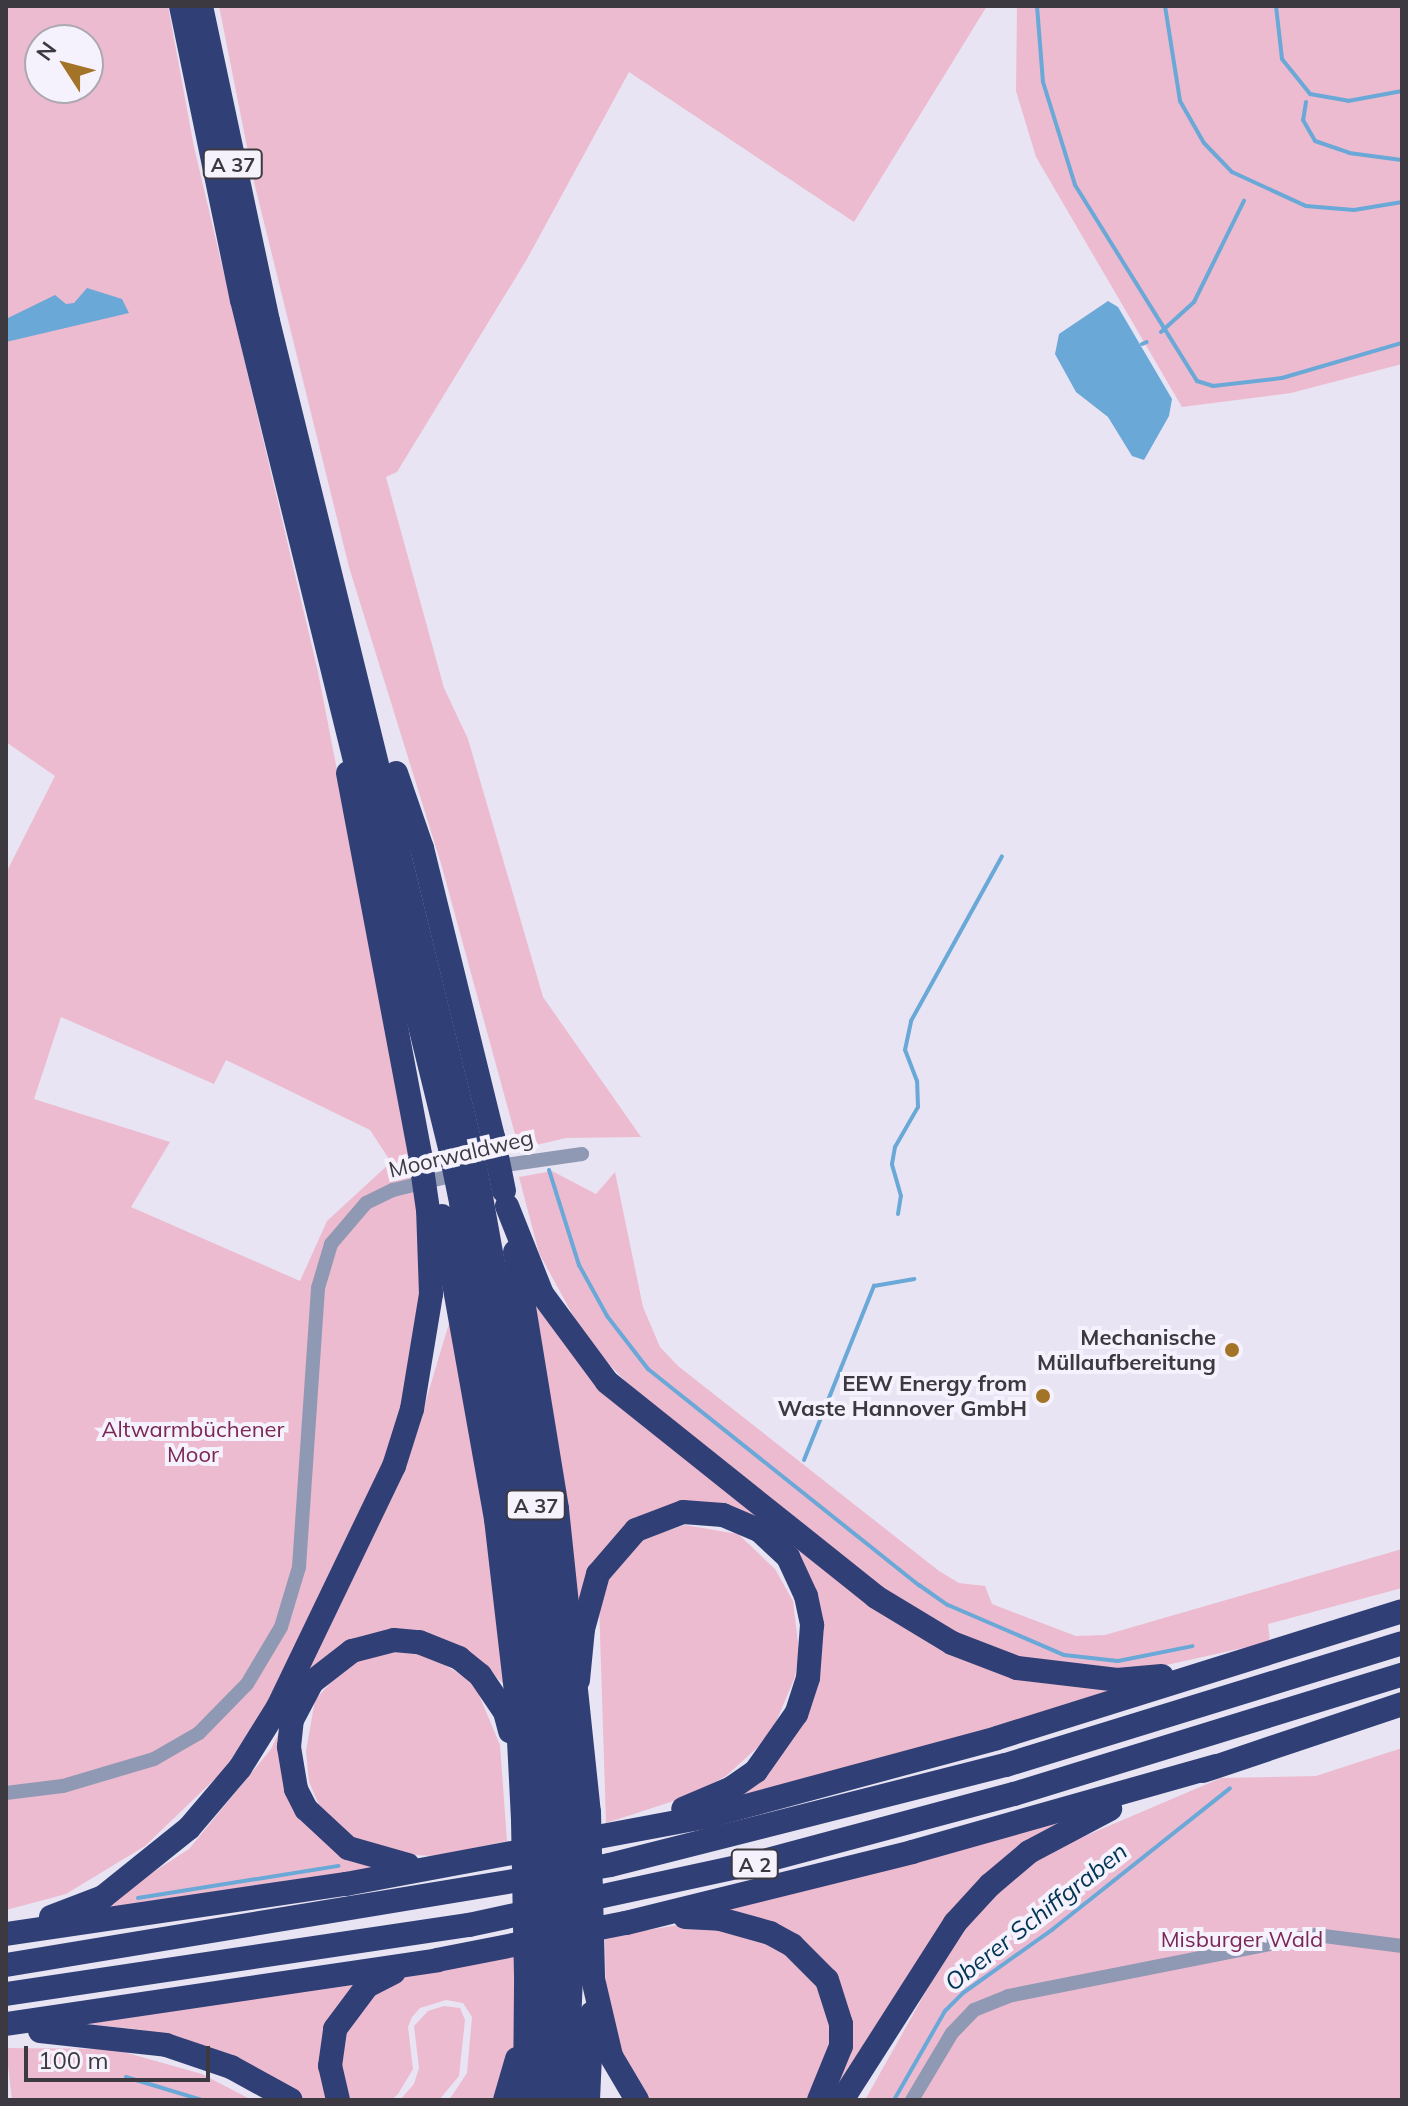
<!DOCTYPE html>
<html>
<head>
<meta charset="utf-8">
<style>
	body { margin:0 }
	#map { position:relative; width:1408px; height:2106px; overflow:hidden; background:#e8e4f3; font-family:Mulish,sans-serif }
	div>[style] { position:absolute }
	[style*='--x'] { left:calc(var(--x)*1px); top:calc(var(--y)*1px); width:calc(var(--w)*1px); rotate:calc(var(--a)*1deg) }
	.green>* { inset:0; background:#edbbcf }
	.water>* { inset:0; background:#69a8d7 }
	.stream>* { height:4px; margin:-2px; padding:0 2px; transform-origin:2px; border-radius:2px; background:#69a8d7 }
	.minor>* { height:14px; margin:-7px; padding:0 7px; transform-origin:7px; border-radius:7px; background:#8f99b4 }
	.motorway>* { height:24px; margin:-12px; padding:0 12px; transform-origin:12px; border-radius:12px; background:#304076 }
	.motorway-bridge>* { height:24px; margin:-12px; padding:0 12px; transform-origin:12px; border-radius:12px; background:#304076 }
	.dots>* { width:22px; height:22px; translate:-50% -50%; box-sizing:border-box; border:4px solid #f5f2fe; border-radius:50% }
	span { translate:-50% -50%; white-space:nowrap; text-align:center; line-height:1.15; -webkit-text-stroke:8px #f5f2fe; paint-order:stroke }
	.shield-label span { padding:2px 6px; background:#f5f2fe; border:2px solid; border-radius:6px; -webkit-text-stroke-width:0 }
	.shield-label { font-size:20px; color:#3c3a40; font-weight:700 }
	.street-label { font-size:22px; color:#3c3a40 }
	.poi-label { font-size:22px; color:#3c3a40; font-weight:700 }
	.right { translate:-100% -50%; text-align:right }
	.park-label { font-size:22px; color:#7b2753 }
	.water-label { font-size:24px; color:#003453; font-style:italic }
	.frame { position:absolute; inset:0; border:8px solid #3c3a40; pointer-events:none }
	.north { position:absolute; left:24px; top:24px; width:80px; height:80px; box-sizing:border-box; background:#f5f2fe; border:2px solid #aba8b2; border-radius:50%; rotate:306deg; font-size:22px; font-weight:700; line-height:32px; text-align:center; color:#3c3a40 }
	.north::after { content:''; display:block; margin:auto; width:28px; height:36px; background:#a37327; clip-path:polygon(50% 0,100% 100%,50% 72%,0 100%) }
	.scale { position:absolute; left:24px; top:2046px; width:186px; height:36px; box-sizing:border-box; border:4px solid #3c3a40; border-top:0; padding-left:10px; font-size:24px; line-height:28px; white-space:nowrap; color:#3c3a40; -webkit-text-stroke:6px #f5f2fe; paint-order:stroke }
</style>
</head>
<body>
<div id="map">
	<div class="green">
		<i style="clip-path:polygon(evenodd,6px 6px,168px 6px,194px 147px,318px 672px,422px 1210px,418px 1348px,386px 1464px,270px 1701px,224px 1770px,145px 1846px,66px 1894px,6px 1910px,6px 873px,55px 776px,6px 742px,6px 6px,40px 40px,88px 40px,88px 88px,40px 88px,40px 40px,6px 6px,61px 1017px,214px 1084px,226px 1060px,370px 1130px,391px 1162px,327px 1221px,300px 1281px,131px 1207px,170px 1142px,34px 1099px,61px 1017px)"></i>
		<i style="clip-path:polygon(219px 6px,987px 6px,854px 222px,629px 72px,527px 259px,397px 472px,386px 477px,444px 688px,468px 739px,543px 997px,641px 1137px,566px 1138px,519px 1149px,442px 867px,349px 567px,254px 182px)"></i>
		<i style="clip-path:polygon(1017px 6px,1402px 6px,1402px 364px,1291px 393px,1182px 407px,1036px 157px,1016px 91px)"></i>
		<i style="clip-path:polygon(552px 1171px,596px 1194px,615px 1172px,643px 1307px,660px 1347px,678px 1366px,939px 1571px,959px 1583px,985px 1586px,992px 1604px,1076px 1636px,1105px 1635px,1402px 1549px,1402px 1588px,1268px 1624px,1270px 1642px,1135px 1672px,1051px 1664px,988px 1650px,920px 1617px,644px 1401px,608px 1363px,582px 1332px,539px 1253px,519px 1177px)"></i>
		<i style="clip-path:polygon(527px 1274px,563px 1338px,943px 1646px,1157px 1681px,736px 1799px,811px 1692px,796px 1555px,669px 1507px,578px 1610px)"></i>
		<i style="clip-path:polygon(450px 1320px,499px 1606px,506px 1686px,479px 1661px,421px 1636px,310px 1679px,291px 1790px,388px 1871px,80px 1919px,189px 1849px,271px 1749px,409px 1457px)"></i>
		<i style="clip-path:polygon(685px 1525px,738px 1534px,775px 1569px,793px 1601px,799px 1651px,795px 1677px,770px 1736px,725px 1777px,683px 1798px,606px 1823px,599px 1603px,609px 1579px,644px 1538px)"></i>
		<i style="clip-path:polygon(382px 1651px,410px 1651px,437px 1660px,474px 1683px,500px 1745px,507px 1841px,436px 1856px,391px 1854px,349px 1837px,322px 1812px,309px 1782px,306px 1751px,315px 1700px,345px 1667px)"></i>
		<i style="clip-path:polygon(1402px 1748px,1402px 2100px,865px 2100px,961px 1929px,1029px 1860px,1221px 1778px,1316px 1776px)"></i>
		<i style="clip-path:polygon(1073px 1813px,1013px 1854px,833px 2100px,841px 1997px,728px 1909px)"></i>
		<i style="clip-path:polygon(678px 1925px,756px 1933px,817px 1979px,834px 2035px,811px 2100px,647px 2100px,633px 2081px,606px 2014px,605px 1937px)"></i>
		<i style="clip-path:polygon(514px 1953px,515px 2053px,500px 2100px,449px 2100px,467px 2073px,472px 2017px,463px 2003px,446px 2000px,420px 2008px,412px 2017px,408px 2027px,413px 2069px,398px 2094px,392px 2100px,344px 2100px,339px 2086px,348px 2016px,392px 1979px)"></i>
		<i style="clip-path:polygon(377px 1973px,358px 1988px,325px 2100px,307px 2100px,143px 2030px,69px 2022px)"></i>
		<i style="clip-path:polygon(444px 2006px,460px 2008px,465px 2020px,459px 2076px,439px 2100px,400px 2100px,414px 2084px,419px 2068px,414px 2026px,428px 2011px)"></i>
		<i style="clip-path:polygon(6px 2048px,113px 2049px,202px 2074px,252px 2100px,12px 2100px)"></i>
	</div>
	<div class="water">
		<i style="clip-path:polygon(87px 288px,122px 299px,129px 313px,6px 342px,6px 319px,55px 295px,66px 304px,74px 303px)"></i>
		<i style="clip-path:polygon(1108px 301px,1118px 307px,1172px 399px,1169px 416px,1144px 460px,1132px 456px,1108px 417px,1076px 392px,1055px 354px,1059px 334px)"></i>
	</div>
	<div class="stream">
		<i style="--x:1037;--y:6;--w:76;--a:85.5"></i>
		<i style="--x:1043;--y:82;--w:108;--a:72.7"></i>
		<i style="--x:1075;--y:185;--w:231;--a:58.1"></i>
		<i style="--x:1197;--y:381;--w:17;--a:17"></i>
		<i style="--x:1213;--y:386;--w:69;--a:-6.6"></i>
		<i style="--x:1282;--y:378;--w:125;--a:-16.3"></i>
		<i style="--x:1165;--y:6;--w:96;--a:81"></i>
		<i style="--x:1180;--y:101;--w:48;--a:60.3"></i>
		<i style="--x:1204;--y:143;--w:40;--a:46"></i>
		<i style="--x:1232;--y:172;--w:81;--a:24.7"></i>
		<i style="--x:1306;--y:206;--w:48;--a:4.8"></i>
		<i style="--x:1354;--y:210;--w:49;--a:-9.5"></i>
		<i style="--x:1276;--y:6;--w:53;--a:83.5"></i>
		<i style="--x:1282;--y:59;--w:45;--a:51.3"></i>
		<i style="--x:1310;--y:94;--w:39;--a:10"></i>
		<i style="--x:1348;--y:101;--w:55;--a:-10.5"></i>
		<i style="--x:1306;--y:102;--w:18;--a:99"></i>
		<i style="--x:1303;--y:120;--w:24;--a:60"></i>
		<i style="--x:1315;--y:141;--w:36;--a:19"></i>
		<i style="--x:1349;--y:153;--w:53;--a:7.5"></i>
		<i style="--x:1161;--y:332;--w:45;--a:-42.3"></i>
		<i style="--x:1194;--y:302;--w:113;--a:-63.7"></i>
		<i style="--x:1142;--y:344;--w:5;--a:-22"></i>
		<i style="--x:549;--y:1170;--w:100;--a:72.5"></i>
		<i style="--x:579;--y:1265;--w:58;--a:61.2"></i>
		<i style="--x:607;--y:1316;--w:67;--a:52.3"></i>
		<i style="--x:648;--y:1369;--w:347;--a:38.6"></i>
		<i style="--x:919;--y:1585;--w:35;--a:35"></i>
		<i style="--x:948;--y:1605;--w:126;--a:23.3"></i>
		<i style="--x:1064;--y:1655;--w:54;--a:6.3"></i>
		<i style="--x:1118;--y:1661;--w:76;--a:-11.3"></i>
		<i style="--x:898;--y:1214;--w:18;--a:-81"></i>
		<i style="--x:901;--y:1196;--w:33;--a:-106"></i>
		<i style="--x:892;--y:1164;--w:17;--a:-80"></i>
		<i style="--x:895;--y:1147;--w:46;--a:-60.1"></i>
		<i style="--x:918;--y:1107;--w:26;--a:-92"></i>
		<i style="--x:917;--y:1081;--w:33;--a:-111"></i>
		<i style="--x:905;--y:1050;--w:30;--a:-78"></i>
		<i style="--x:911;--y:1021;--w:188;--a:-61.1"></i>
		<i style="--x:804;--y:1460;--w:188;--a:-68.1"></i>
		<i style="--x:874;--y:1286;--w:41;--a:-9.9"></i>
		<i style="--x:138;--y:1898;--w:203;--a:-9.1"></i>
		<i style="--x:126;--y:2077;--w:79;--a:16.8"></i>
		<i style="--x:894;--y:2100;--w:103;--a:-60.2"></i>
		<i style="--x:945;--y:2011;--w:25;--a:-45"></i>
		<i style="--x:963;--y:1993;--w:110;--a:-35.4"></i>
		<i style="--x:1053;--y:1929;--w:226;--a:-38.5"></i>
	</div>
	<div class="minor">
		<i style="--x:491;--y:1167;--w:92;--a:-8.1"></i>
		<i style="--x:6;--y:1793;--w:57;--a:-7"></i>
		<i style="--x:63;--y:1786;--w:95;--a:-16.5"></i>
		<i style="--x:154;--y:1759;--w:52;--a:-30"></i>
		<i style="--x:199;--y:1733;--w:69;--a:-45.6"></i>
		<i style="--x:247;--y:1684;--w:66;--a:-59.2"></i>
		<i style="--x:281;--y:1627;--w:63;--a:-73.3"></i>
		<i style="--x:299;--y:1567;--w:280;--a:-86.1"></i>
		<i style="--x:318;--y:1288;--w:46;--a:-73.5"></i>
		<i style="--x:331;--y:1244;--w:54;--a:-49.5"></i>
		<i style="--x:366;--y:1203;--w:30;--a:-26"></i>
		<i style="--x:393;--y:1190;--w:68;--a:-13.6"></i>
		<i style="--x:912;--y:2100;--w:78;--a:-59.2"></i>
		<i style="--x:952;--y:2033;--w:32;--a:-46"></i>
		<i style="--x:974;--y:2010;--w:37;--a:-22"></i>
		<i style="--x:1008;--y:1996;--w:314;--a:-11.2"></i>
		<i style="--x:1316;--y:1935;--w:87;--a:7.3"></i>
	</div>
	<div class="motorway">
		<i style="--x:181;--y:6;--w:300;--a:78.3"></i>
		<i style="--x:242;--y:300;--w:873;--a:76.22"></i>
		<i style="--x:201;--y:6;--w:322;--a:78"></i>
		<i style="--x:268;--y:321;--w:846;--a:76.19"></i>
		<i style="--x:348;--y:773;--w:389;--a:79.3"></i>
		<i style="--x:396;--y:773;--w:79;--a:70.9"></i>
		<i style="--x:422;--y:848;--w:298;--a:76.2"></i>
		<i style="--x:481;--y:1197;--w:322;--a:79.8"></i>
		<i style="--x:538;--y:1514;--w:304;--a:84.3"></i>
		<i style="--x:461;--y:1202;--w:319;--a:79.9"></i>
		<i style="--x:517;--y:1516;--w:303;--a:84.5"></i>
		<i style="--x:507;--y:1206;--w:95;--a:68.3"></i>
		<i style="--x:542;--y:1294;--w:109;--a:53.5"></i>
		<i style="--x:607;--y:1382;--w:344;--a:38.6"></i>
		<i style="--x:876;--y:1597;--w:89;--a:31.2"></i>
		<i style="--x:952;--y:1643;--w:70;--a:21"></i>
		<i style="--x:1017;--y:1668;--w:101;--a:6.8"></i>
		<i style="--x:1117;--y:1680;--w:45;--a:-5.1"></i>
		<i style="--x:442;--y:1216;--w:308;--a:79.9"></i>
		<i style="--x:496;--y:1519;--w:183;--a:83.4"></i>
		<i style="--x:517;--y:1701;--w:119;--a:87.1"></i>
		<i style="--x:515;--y:1252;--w:260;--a:80.7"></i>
		<i style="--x:557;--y:1509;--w:305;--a:84"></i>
		<i style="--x:578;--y:1680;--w:51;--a:-84.4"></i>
		<i style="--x:583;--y:1629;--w:57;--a:-74.7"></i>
		<i style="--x:598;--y:1574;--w:58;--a:-49.2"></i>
		<i style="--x:636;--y:1530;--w:50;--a:-21"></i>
		<i style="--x:683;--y:1512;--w:40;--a:4.3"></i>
		<i style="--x:723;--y:1515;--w:39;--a:23"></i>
		<i style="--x:759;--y:1530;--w:40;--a:43"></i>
		<i style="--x:788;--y:1557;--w:43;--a:65.2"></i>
		<i style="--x:806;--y:1596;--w:30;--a:78"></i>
		<i style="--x:812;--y:1625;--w:53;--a:94.3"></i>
		<i style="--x:808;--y:1678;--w:38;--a:108"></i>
		<i style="--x:796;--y:1714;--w:70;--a:125.1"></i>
		<i style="--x:756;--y:1771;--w:29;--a:145"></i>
		<i style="--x:732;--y:1788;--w:53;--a:156.8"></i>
		<i style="--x:1203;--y:1771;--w:210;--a:-18.6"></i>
		<i style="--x:408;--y:1865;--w:62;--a:-164.2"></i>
		<i style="--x:348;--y:1848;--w:57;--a:-137.1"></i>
		<i style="--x:306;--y:1809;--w:22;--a:-117"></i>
		<i style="--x:296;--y:1789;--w:43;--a:-99.5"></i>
		<i style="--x:289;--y:1747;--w:27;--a:-84"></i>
		<i style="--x:292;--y:1720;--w:43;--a:-62.2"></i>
		<i style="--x:312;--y:1682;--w:51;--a:-37.8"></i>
		<i style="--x:352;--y:1651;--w:43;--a:-14.7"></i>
		<i style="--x:394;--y:1640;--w:25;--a:5"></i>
		<i style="--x:419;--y:1642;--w:43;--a:21.8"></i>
		<i style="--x:459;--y:1658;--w:27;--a:39"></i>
		<i style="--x:480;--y:1675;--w:45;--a:56"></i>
		<i style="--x:505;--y:1712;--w:20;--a:75"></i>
		<i style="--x:51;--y:1917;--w:56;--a:-21"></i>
		<i style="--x:103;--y:1897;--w:110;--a:-38.7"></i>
		<i style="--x:189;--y:1828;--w:79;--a:-49.6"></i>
		<i style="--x:240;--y:1768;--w:72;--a:-58.1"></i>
		<i style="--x:278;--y:1707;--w:267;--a:-64.3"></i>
		<i style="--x:394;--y:1466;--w:60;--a:-72.5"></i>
		<i style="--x:412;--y:1409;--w:117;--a:-80.6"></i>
		<i style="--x:431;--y:1294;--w:84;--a:-92"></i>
		<i style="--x:685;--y:1917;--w:35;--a:3"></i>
		<i style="--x:720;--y:1919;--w:52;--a:15.6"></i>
		<i style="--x:770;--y:1933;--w:25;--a:29"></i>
		<i style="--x:792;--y:1945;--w:49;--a:45"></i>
		<i style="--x:827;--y:1980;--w:46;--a:72.3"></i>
		<i style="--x:841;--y:2024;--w:22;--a:90"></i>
		<i style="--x:841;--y:2046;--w:58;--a:112.2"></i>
		<i style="--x:6;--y:1934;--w:344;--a:-8.4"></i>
		<i style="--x:346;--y:1884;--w:365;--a:-10.6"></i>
		<i style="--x:705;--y:1817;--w:302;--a:-15.1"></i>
		<i style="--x:997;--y:1738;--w:424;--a:-17.4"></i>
		<i style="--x:6;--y:1965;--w:612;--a:-9.4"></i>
		<i style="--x:610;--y:1865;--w:408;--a:-14.2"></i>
		<i style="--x:1006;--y:1765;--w:414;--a:-17.1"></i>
		<i style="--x:593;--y:1979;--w:79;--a:76.8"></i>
		<i style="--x:611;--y:2056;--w:51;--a:59.4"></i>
		<i style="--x:6;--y:1994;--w:468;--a:-8.5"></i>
		<i style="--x:469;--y:1925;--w:298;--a:-12.2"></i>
		<i style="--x:760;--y:1862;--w:263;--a:-15"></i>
		<i style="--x:1014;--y:1794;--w:406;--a:-17.1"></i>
		<i style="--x:6;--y:2024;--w:436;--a:-8.4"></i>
		<i style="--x:437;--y:1960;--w:193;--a:-11.1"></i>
		<i style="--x:626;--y:1923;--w:295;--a:-13.9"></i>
		<i style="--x:912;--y:1852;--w:316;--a:-15.8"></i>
		<i style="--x:40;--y:2031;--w:127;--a:6.3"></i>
		<i style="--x:166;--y:2045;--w:69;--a:18.7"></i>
		<i style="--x:231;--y:2067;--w:68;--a:28.8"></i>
		<i style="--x:338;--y:2100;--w:35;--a:-103"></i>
		<i style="--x:330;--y:2066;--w:37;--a:-82"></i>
		<i style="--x:335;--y:2029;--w:54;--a:-53.3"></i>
		<i style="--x:367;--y:1986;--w:30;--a:-27"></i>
		<i style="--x:505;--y:2100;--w:43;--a:-73.7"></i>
		<i style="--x:525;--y:2100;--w:124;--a:-89.5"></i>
		<i style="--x:546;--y:2100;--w:123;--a:-88.6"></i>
		<i style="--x:566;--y:2100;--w:122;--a:-87.7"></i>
		<i style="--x:588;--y:2100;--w:87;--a:-87.4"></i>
		<i style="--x:842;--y:2100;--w:210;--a:-57.4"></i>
		<i style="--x:955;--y:1923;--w:52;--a:-47.4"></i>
		<i style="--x:990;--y:1885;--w:51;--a:-40.2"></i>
		<i style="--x:1029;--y:1852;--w:92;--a:-28"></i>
	</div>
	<div class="motorway-bridge">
		<i style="--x:493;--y:1137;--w:55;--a:78.5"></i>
		<i style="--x:470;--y:1143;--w:55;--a:78.5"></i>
		<i style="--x:450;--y:1148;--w:55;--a:78.5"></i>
		<i style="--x:420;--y:1155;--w:56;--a:81.7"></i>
		<i style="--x:589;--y:1812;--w:167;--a:88.6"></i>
		<i style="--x:568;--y:1817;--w:161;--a:88.9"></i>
		<i style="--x:546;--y:1818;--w:159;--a:88.9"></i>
		<i style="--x:523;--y:1820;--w:156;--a:88.9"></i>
	</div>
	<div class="dots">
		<i style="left:1232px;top:1350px;background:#a37327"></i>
		<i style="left:1043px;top:1396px;background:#a37327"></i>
	</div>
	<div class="shield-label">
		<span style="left:233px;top:164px">A 37</span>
		<span style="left:536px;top:1505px">A 37</span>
		<span style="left:755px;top:1864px">A 2</span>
	</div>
	<div class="street-label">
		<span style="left:461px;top:1154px;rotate:-13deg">Moorwaldweg</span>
	</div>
	<div class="poi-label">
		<span class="right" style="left:1216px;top:1350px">Mechanische<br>Müllaufbereitung</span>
		<span class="right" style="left:1027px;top:1396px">EEW Energy from<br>Waste Hannover GmbH</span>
	</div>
	<div class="park-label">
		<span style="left:193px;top:1442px">Altwarmbüchener<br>Moor</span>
		<span style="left:1242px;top:1940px">Misburger Wald</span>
	</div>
	<div class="water-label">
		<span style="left:1036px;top:1917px;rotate:-38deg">Oberer Schiffgraben</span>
	</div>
	<div class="frame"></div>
	<div class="north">N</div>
	<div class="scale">100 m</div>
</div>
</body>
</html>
